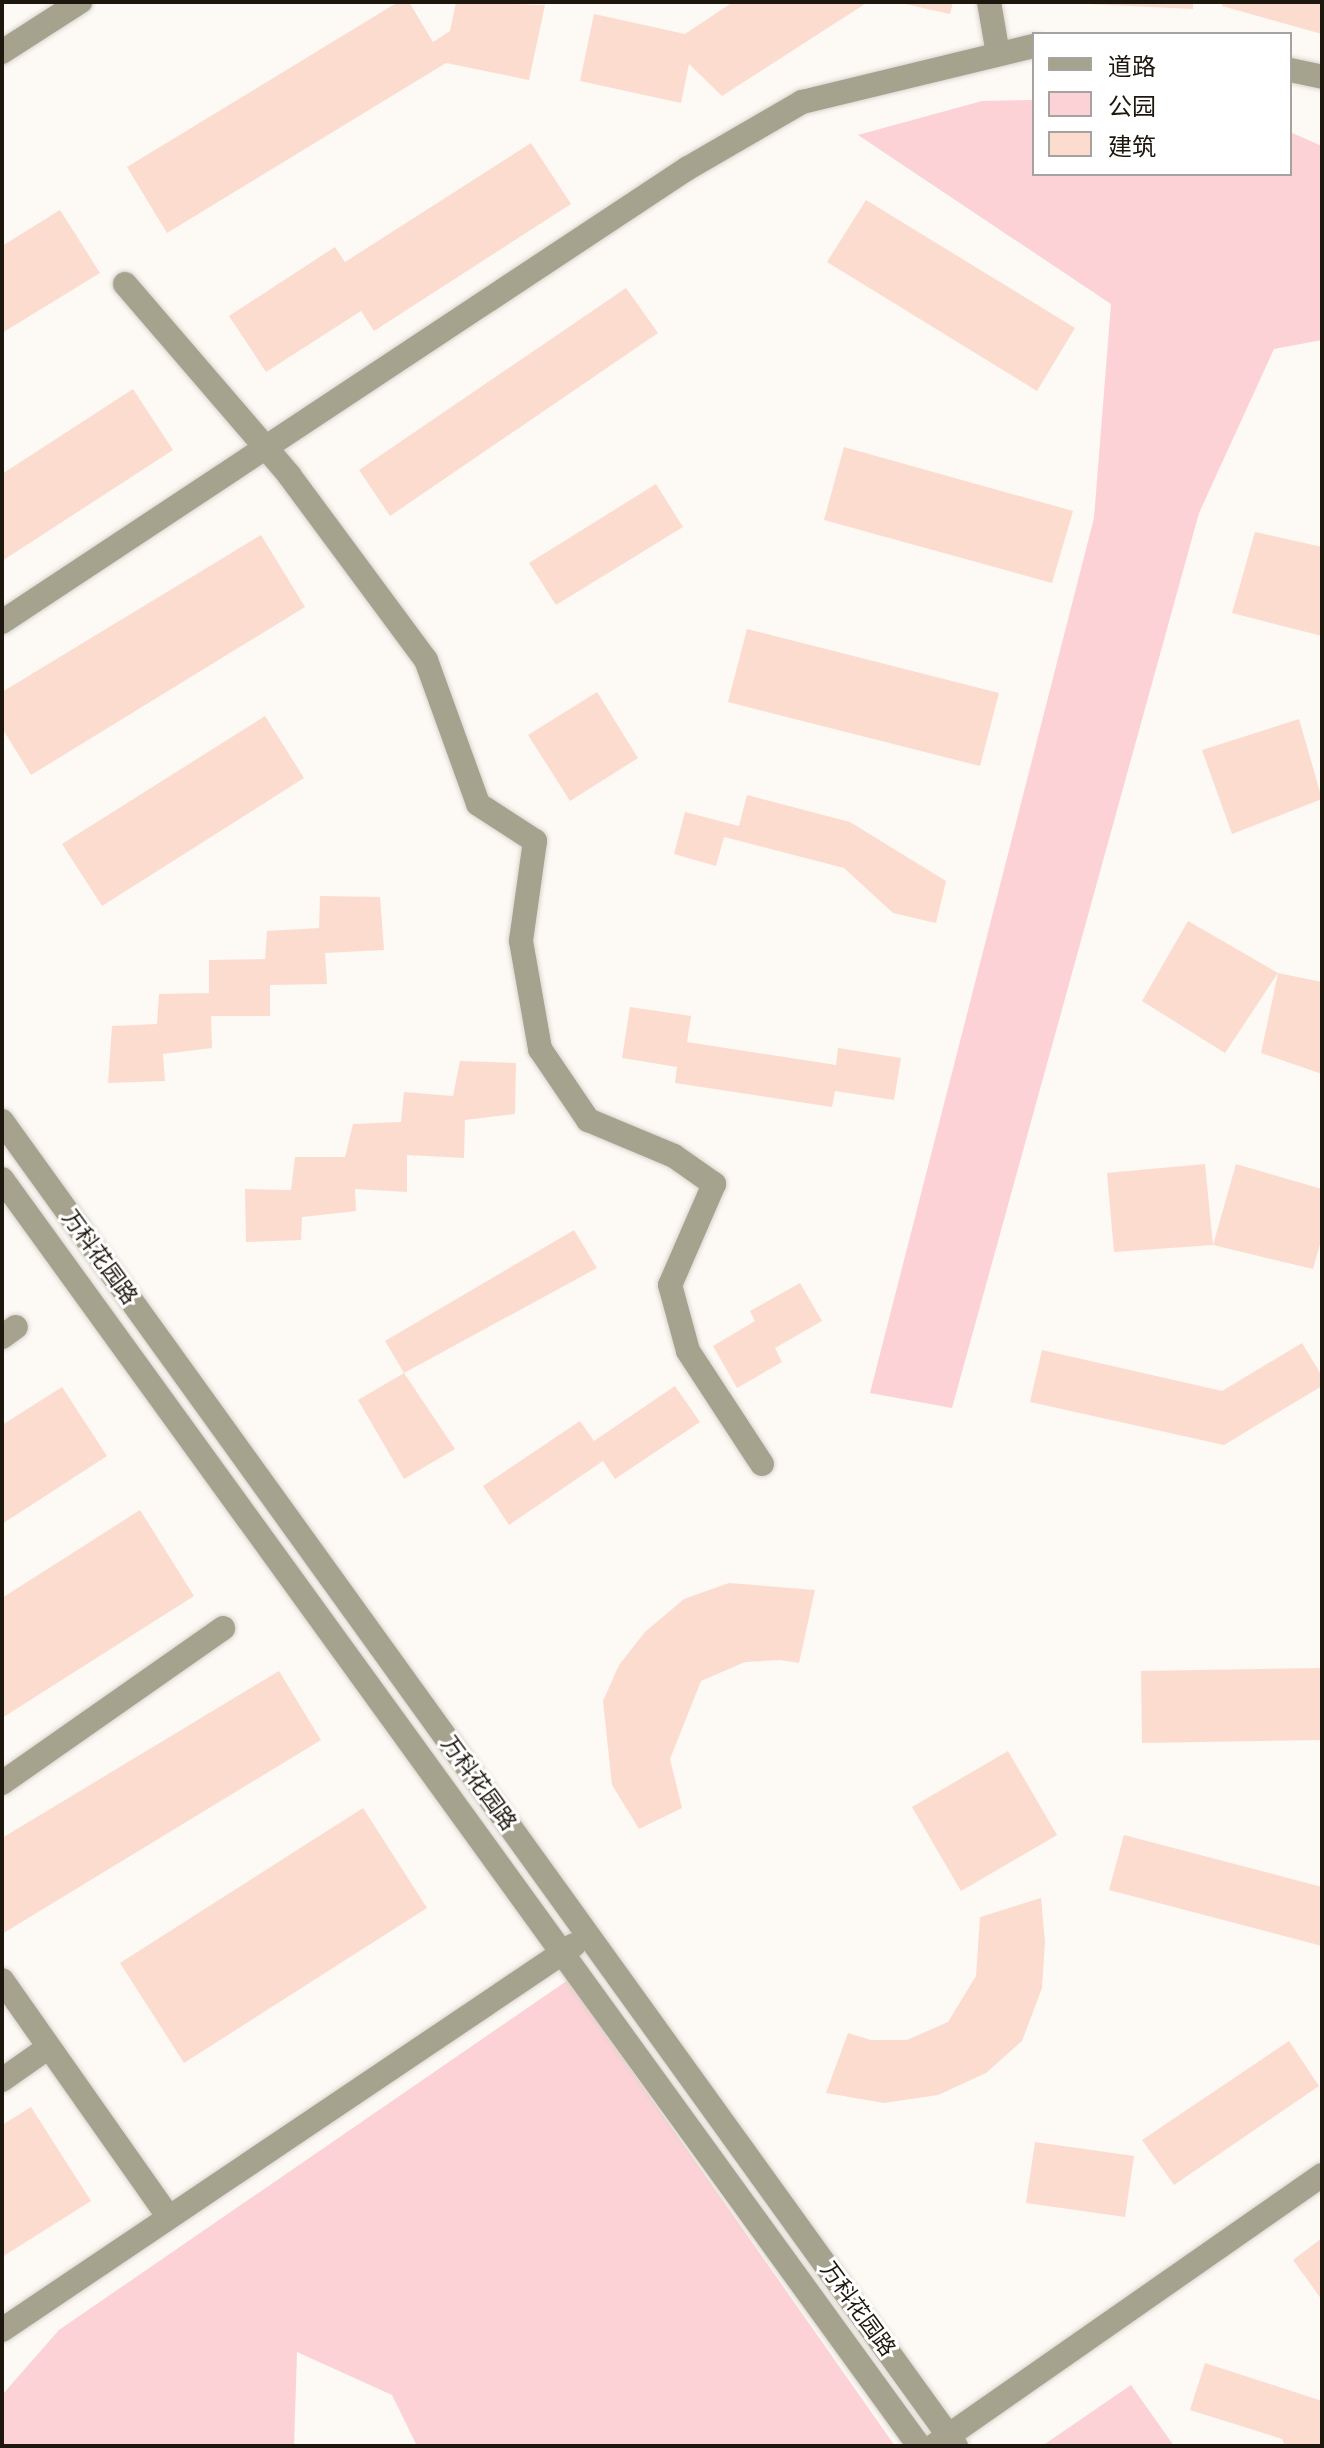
<!DOCTYPE html>
<html>
<head>
<meta charset="utf-8">
<style>
	body { margin:0 }
	#map { position:relative; width:1324px; height:2448px; overflow:hidden; background:#fdf9f4; font-family:"Space Grotesk","Noto Sans SC",sans-serif }
	div>[style] { position:absolute }
	[style*='--x'] { left:calc(var(--x)*1px); top:calc(var(--y)*1px); width:calc(var(--w)*1px); rotate:calc(var(--a)*1deg) }
	.green>* { inset:0; background:#fcd2d6 }
	.building>* { inset:0; background:#fddcd0 }
	.roads { filter:drop-shadow(0 0 2px #d9d5cf) drop-shadow(0 0 2px #d9d5cf) }
	.minor>* { height:24px; margin:-12px; padding:0 12px; transform-origin:12px; border-radius:12px; background:#a5a28e }
	span { translate:-50% -50%; white-space:nowrap; text-align:center; line-height:1.15; -webkit-text-stroke:6px #fff; paint-order:stroke }
	.street-label { font-size:22px; color:#1e170e }
	.frame { position:absolute; inset:0; border:4px solid #1e170e; pointer-events:none }
	.legend { position:absolute; left:1032px; top:32px; width:260px; height:144px; box-sizing:border-box; background:#fff; border:2px solid #a5a29f; margin:0; padding:10px 14px; list-style:none; font-size:24px; color:#1e170e }
	.legend li { display:flex; align-items:center; gap:16px; height:40px }
	.legend b { width:40px; border:2px solid #a5a29f }
</style>
</head>
<body>
<div id="map">
	<div class="green">
		<i style="clip-path:polygon(1034px 100px,1034px 174px,1290px 174px,1290px 132px,1322px 146px,1322px 340px,1274px 349px,1199px 513px,952px 1408px,870px 1393px,1094px 518px,1111px 304px,858px 135px,982px 101px)"></i>
		<i style="clip-path:polygon(568px 1980px,895px 2446px,417px 2446px,392px 2395px,297px 2352px,294px 2446px,2px 2446px,2px 2395px,59px 2330px)"></i>
		<i style="clip-path:polygon(1131px 2385px,1174px 2446px,1042px 2446px)"></i>
	</div>
	<div class="building">
		<i style="clip-path:polygon(398px 2px,409px 2px,433px 42px,450px 31px,456px 2px,545px 5px,529px 80px,446px 63px,167px 233px,127px 167px)"></i>
		<i style="clip-path:polygon(733px 2px,868px 2px,722px 96px,689px 64px,681px 103px,580px 81px,594px 14px,685px 34px)"></i>
		<i style="clip-path:polygon(896px 2px,953px 2px,950px 14px)"></i>
		<i style="clip-path:polygon(1046px 2px,1193px 2px,1193px 9px)"></i>
		<i style="clip-path:polygon(1223px 2px,1322px 2px,1322px 34px,1222px 6px)"></i>
		<i style="clip-path:polygon(531px 143px,571px 204px,374px 331px,361px 311px,266px 372px,229px 316px,335px 247px,345px 262px)"></i>
		<i style="clip-path:polygon(866px 200px,1075px 328px,1037px 391px,827px 262px)"></i>
		<i style="clip-path:polygon(60px 210px,100px 273px,2px 333px,2px 246px)"></i>
		<i style="clip-path:polygon(626px 288px,658px 333px,390px 516px,359px 470px)"></i>
		<i style="clip-path:polygon(133px 389px,173px 450px,2px 561px,2px 474px)"></i>
		<i style="clip-path:polygon(844px 447px,1073px 511px,1052px 583px,824px 520px)"></i>
		<i style="clip-path:polygon(656px 484px,683px 527px,556px 605px,529px 563px)"></i>
		<i style="clip-path:polygon(1255px 532px,1322px 547px,1322px 636px,1232px 613px)"></i>
		<i style="clip-path:polygon(261px 535px,305px 607px,31px 775px,2px 728px,2px 692px)"></i>
		<i style="clip-path:polygon(747px 629px,999px 693px,980px 766px,728px 702px)"></i>
		<i style="clip-path:polygon(597px 692px,638px 758px,570px 801px,528px 735px)"></i>
		<i style="clip-path:polygon(265px 716px,304px 778px,102px 906px,62px 844px)"></i>
		<i style="clip-path:polygon(1299px 719px,1322px 799px,1232px 834px,1202px 750px)"></i>
		<i style="clip-path:polygon(747px 795px,850px 822px,946px 881px,936px 923px,893px 913px,844px 868px,724px 837px,716px 866px,674px 854px,685px 812px,739px 826px)"></i>
		<i style="clip-path:polygon(320px 896px,380px 897px,384px 950px,325px 953px,327px 984px,270px 985px,270px 1016px,211px 1016px,212px 1048px,163px 1054px,165px 1081px,108px 1083px,112px 1026px,157px 1024px,159px 994px,209px 993px,209px 960px,265px 959px,267px 931px,319px 928px)"></i>
		<i style="clip-path:polygon(1188px 921px,1278px 973px,1322px 982px,1322px 1074px,1261px 1053px,1278px 973px,1225px 1053px,1142px 1001px)"></i>
		<i style="clip-path:polygon(630px 1007px,691px 1016px,687px 1042px,836px 1065px,838px 1048px,901px 1058px,894px 1100px,835px 1091px,832px 1107px,675px 1083px,677px 1067px,622px 1058px)"></i>
		<i style="clip-path:polygon(460px 1061px,516px 1063px,515px 1114px,465px 1120px,464px 1158px,407px 1155px,407px 1192px,355px 1189px,356px 1211px,302px 1217px,301px 1240px,246px 1242px,245px 1189px,291px 1190px,295px 1157px,345px 1157px,353px 1124px,401px 1122px,404px 1092px,453px 1096px)"></i>
		<i style="clip-path:polygon(1205px 1164px,1213px 1245px,1114px 1252px,1107px 1173px)"></i>
		<i style="clip-path:polygon(1236px 1164px,1322px 1189px,1322px 1237px,1313px 1269px,1213px 1245px)"></i>
		<i style="clip-path:polygon(574px 1230px,597px 1268px,404px 1373px,385px 1341px)"></i>
		<i style="clip-path:polygon(800px 1283px,822px 1321px,775px 1348px,782px 1362px,737px 1388px,713px 1346px,755px 1321px,750px 1311px)"></i>
		<i style="clip-path:polygon(1302px 1343px,1322px 1376px,1322px 1386px,1224px 1445px,1030px 1402px,1042px 1350px,1222px 1391px)"></i>
		<i style="clip-path:polygon(404px 1373px,455px 1449px,404px 1479px,358px 1400px)"></i>
		<i style="clip-path:polygon(675px 1386px,700px 1422px,615px 1479px,603px 1461px,509px 1525px,483px 1486px,580px 1421px,594px 1441px)"></i>
		<i style="clip-path:polygon(62px 1387px,107px 1456px,2px 1524px,2px 1425px)"></i>
		<i style="clip-path:polygon(140px 1510px,194px 1596px,2px 1718px,2px 1598px)"></i>
		<i style="clip-path:polygon(729px 1583px,815px 1590px,799px 1663px,780px 1660px,745px 1662px,701px 1681px,670px 1759px,682px 1808px,639px 1829px,612px 1785px,603px 1701px,619px 1665px,645px 1632px,684px 1599px)"></i>
		<i style="clip-path:polygon(1322px 1668px,1322px 1740px,1142px 1743px,1141px 1671px)"></i>
		<i style="clip-path:polygon(279px 1671px,321px 1740px,2px 1934px,2px 1838px)"></i>
		<i style="clip-path:polygon(1008px 1751px,1057px 1835px,961px 1891px,912px 1807px)"></i>
		<i style="clip-path:polygon(363px 1808px,427px 1908px,184px 2063px,120px 1963px)"></i>
		<i style="clip-path:polygon(1124px 1835px,1322px 1887px,1322px 1946px,1109px 1890px)"></i>
		<i style="clip-path:polygon(1041px 1898px,1045px 1942px,1042px 1988px,1022px 2041px,986px 2073px,938px 2095px,884px 2103px,826px 2093px,848px 2033px,871px 2040px,907px 2040px,948px 2022px,976px 1976px,980px 1917px)"></i>
		<i style="clip-path:polygon(1289px 2041px,1319px 2086px,1174px 2185px,1142px 2140px)"></i>
		<i style="clip-path:polygon(31px 2107px,91px 2201px,2px 2257px,2px 2125px)"></i>
		<i style="clip-path:polygon(1035px 2142px,1134px 2156px,1125px 2217px,1026px 2203px)"></i>
		<i style="clip-path:polygon(1322px 2238px,1322px 2300px,1293px 2260px)"></i>
		<i style="clip-path:polygon(1205px 2363px,1322px 2401px,1322px 2446px,1285px 2446px,1282px 2439px,1190px 2410px)"></i>
	</div>
	<div class="roads">
		<div class="minor">
			<i style="--x:989;--y:2;--w:53;--a:80.2"></i>
			<i style="--x:2;--y:52;--w:93;--a:-32.7"></i>
			<i style="--x:1290;--y:70;--w:33;--a:12"></i>
			<i style="--x:125;--y:284;--w:252;--a:49.3"></i>
			<i style="--x:289;--y:475;--w:230;--a:53.5"></i>
			<i style="--x:426;--y:660;--w:153;--a:70.1"></i>
			<i style="--x:478;--y:804;--w:68;--a:33"></i>
			<i style="--x:535;--y:841;--w:101;--a:98"></i>
			<i style="--x:521;--y:941;--w:110;--a:80"></i>
			<i style="--x:540;--y:1049;--w:86;--a:55.9"></i>
			<i style="--x:588;--y:1120;--w:93;--a:22.7"></i>
			<i style="--x:674;--y:1156;--w:49;--a:35"></i>
			<i style="--x:714;--y:1184;--w:110;--a:113.5"></i>
			<i style="--x:670;--y:1285;--w:68;--a:74.7"></i>
			<i style="--x:688;--y:1351;--w:135;--a:56.8"></i>
			<i style="--x:2;--y:622;--w:823;--a:-33.5"></i>
			<i style="--x:688;--y:168;--w:132;--a:-30.1"></i>
			<i style="--x:802;--y:102;--w:239;--a:-13.6"></i>
			<i style="--x:2;--y:1121;--w:1633;--a:54.25"></i>
			<i style="--x:2;--y:1179;--w:1564;--a:54.1"></i>
			<i style="--x:2;--y:1337;--w:17;--a:-36"></i>
			<i style="--x:2;--y:1783;--w:270;--a:-35"></i>
			<i style="--x:2;--y:1980;--w:289;--a:54.9"></i>
			<i style="--x:2;--y:2080;--w:57;--a:-35.1"></i>
			<i style="--x:2;--y:2330;--w:689;--a:-33.94"></i>
			<i style="--x:935;--y:2445;--w:472;--a:-34.9"></i>
		</div>
	</div>
	<div class="street-label">
		<span style="left:100px;top:1257px;rotate:54deg">万科花园路</span>
		<span style="left:479px;top:1783px;rotate:54deg">万科花园路</span>
		<span style="left:858px;top:2309px;rotate:54deg">万科花园路</span>
	</div>
	<div class="frame"></div>
	<ul class="legend">
	<li><b style="height:10px;background:#a5a28e"></b>道路</li>
	<li><b style="height:22px;background:#fcd2d6"></b>公园</li>
	<li><b style="height:22px;background:#fddcd0"></b>建筑</li>
	</ul>
</div>
</body>
</html>
